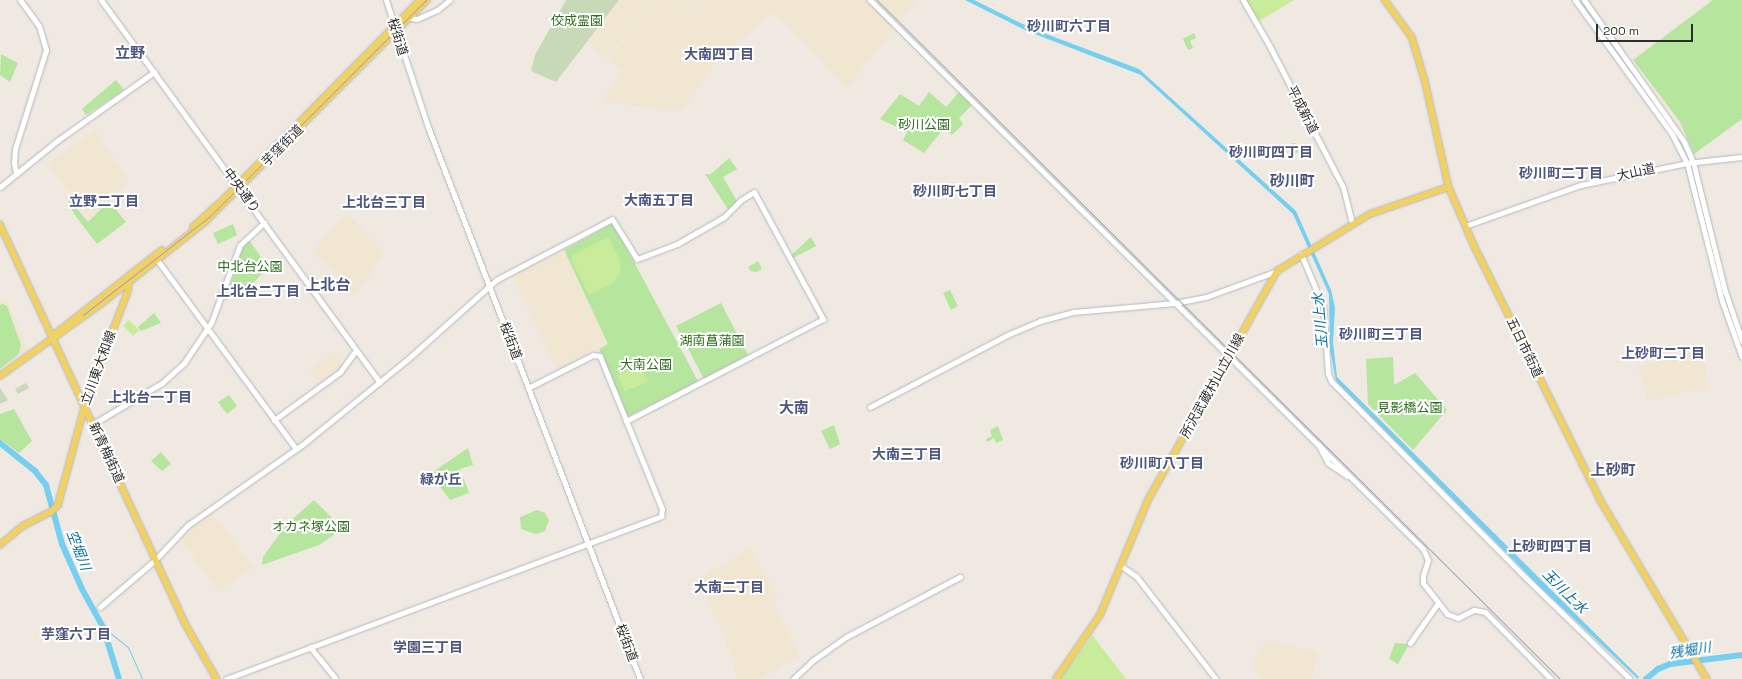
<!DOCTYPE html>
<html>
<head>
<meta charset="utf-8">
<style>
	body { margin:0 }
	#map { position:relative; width:1742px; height:679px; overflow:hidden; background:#efe9e1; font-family:"Space Grotesk","Noto Sans JP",sans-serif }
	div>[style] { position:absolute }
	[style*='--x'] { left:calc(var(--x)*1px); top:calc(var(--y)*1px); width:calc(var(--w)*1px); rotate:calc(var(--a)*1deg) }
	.education>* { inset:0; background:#f0e6d1 }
	.green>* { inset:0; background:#b6e59e }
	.round { border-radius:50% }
	.cemetery>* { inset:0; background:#c8d9b8 }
	.pitch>* { inset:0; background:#c9ec9a }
	.water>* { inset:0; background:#75cff0 }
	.stream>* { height:1px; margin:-0.5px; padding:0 0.5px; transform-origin:0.5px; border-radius:0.5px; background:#75cff0 }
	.river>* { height:6px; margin:-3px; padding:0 3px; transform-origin:3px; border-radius:3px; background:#75cff0 }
	.roads { filter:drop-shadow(0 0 1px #b4b7c1) drop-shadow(0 0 1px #b4b7c1) }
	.secondary>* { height:5px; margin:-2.5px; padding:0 2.5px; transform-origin:2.5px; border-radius:2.5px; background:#fff }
	.primary>* { height:5.5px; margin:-2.75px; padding:0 2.75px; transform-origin:2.75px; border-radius:2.75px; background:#f2d163 }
	.rail>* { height:1px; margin:-0.5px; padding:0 0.5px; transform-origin:0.5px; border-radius:0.5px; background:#a3a6b8 }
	span { translate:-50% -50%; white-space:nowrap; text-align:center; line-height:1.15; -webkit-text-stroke:4px #fff; paint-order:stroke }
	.park-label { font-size:13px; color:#2c6e1b }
	.street-label { font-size:13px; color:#2e2e2e }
	.neighbourhood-label { font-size:14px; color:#4d5680; font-weight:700 }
	.water-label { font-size:14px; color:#0d6fa3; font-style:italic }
	.quarter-label { font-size:15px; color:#4d5680; font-weight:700 }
	.scale { position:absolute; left:1596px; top:24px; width:97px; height:18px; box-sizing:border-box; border:2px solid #2e2e2e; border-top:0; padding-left:5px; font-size:12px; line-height:14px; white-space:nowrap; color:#2e2e2e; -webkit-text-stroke:3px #fff; paint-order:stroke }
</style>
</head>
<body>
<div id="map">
	<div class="education">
		<i style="clip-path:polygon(620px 0,655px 0,607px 58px,588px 42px)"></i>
		<i style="clip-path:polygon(656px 0,660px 0,678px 20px,701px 0,916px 0,847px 88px,773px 12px,715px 62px,685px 108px,680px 111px,622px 104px,604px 98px,621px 70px,609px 59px)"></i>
		<i style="clip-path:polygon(662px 0,698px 0,677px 18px)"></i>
		<i style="clip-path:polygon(95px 130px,129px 182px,89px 219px,77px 207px,79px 205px,47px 163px)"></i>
		<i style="clip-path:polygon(348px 214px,384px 253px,355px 297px,340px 284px,342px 279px,312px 252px)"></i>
		<i style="clip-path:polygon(563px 250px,608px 344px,558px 371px,512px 276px)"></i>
		<i style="clip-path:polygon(6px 299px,28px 350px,0 371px,0 301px)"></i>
		<i style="clip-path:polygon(1703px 350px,1709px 392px,1693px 390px,1647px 400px,1638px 366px)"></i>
		<i style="clip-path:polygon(334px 353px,343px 364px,339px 371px,321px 384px,310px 371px)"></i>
		<i style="clip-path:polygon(212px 513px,253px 567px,218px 591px,180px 538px)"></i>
		<i style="clip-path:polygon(751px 548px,778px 599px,723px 634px,698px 579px)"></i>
		<i style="clip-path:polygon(774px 603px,800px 655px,762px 679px,738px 679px,724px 635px)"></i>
		<i style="clip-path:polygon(1265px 641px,1319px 652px,1312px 679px,1265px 679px,1250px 669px)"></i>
	</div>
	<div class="green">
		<i style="clip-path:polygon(1713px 0,1742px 0,1742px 119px,1694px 154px,1680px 122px,1633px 60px)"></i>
		<i style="clip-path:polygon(1194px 33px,1196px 38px,1190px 41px,1193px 48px,1188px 50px,1183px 39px)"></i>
		<i style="clip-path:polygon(1px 54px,18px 63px,10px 82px,0 75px)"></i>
		<i style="clip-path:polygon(116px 80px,124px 90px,86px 115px,82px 109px)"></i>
		<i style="clip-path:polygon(960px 91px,973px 104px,959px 118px,963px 124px,952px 135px,944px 128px,924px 153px,903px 140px,907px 132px,880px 119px,900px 94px,919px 106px,929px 92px,946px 107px)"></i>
		<i class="round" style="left:1287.5px;top:142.5px;width:11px;height:11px"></i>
		<i style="clip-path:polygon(729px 158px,737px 169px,723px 177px,737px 201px,729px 211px,705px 174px,711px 174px)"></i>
		<i style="clip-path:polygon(72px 197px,77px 204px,75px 206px,88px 222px,109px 201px,126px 222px,97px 244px,74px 214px,68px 200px)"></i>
		<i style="clip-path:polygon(613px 223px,698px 381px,627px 417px,599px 349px,608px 344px,564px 250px)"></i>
		<i style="clip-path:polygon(233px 224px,237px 235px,218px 244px,213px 233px)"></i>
		<i style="clip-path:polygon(811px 237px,816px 246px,793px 258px,791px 255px)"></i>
		<i style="clip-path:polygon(249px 240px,268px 267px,255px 281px,225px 301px,243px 247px)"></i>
		<i style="clip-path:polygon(758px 261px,762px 269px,756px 272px,751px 271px,748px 267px)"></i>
		<i style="clip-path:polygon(950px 290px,958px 306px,951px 310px,943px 293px)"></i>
		<i style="clip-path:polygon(721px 303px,748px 355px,704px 379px,676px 326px)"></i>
		<i style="clip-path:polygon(3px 304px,7px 306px,21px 345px,19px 354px,0 369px,0 305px)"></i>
		<i style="clip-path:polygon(154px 313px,161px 323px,141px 331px,138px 327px)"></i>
		<i style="clip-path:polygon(1393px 357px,1394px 385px,1415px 373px,1447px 410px,1413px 450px,1368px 404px,1366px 359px)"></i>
		<i style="clip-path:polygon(229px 395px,237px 406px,227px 414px,218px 402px)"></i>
		<i style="clip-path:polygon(14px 409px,32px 441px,19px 453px,0 439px,0 414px)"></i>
		<i style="clip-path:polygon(834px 425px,840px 444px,830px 449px,821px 431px)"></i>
		<i style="clip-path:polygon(998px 426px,1003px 440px,996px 443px,994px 438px,987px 442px,986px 439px,992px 436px,990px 430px)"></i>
		<i style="clip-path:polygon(468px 448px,473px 465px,460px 469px,469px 493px,450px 500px,430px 474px)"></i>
		<i style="clip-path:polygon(161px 452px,171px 464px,162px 471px,151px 461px)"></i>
		<i style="clip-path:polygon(314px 500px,343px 529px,319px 545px,262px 565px,263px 557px,286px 525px)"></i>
		<i style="clip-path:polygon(537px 510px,545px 513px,549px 520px,545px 531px,536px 534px,521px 529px,520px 517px)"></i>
		<i style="clip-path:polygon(1395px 643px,1409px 644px,1398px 664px,1389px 659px)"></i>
	</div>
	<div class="cemetery">
		<i style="clip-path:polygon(566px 0,619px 0,556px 82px,531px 71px,535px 55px)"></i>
		<i style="clip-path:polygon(26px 383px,29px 388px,18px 394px,15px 389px)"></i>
		<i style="clip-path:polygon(0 388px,8px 400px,0 404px)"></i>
	</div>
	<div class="pitch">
		<i style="clip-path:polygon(1245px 0,1294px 0,1259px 21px)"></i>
		<i style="clip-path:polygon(608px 237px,619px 258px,621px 270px,613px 283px,589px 295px,571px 259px,573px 255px)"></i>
		<i style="clip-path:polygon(129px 320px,139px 330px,133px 336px,123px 326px)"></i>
		<i style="clip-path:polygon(640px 366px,648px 382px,625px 391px,617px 375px)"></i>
		<i style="clip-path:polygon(1092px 635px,1126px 679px,1060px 679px)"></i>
	</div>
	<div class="water">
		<i style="clip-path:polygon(965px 0,974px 0,1033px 29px,1139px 69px,1296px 211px,1331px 290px,1335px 308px,1333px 342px,1337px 377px,1639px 677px,1638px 679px,1539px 586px,1336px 381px,1330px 350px,1329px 294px,1293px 214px,1141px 75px,1027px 31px)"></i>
	</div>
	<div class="stream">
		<i style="--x:103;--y:627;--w:32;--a:39"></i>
		<i style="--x:128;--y:647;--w:35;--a:66"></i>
	</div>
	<div class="river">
		<i style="--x:0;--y:443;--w:45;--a:38.7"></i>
		<i style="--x:35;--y:471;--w:18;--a:52"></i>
		<i style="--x:46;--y:485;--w:61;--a:74.8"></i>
		<i style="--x:62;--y:544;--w:49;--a:66"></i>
		<i style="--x:82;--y:589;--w:43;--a:61.1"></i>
		<i style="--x:103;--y:627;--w:54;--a:72.9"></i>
		<i style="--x:1646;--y:679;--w:16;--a:-40"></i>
		<i style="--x:1658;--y:669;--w:13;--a:-23"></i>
		<i style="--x:1670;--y:664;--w:73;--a:-7.1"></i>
	</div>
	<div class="roads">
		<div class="secondary">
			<i style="--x:101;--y:0;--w:473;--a:53.9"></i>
			<i style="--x:386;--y:0;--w:134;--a:71.7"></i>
			<i style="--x:428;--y:127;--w:591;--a:68.99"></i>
			<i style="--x:870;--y:0;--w:779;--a:44.79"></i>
			<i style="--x:1423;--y:549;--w:12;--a:66"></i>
			<i style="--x:1428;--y:560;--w:16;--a:108"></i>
			<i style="--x:1423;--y:575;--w:8;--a:90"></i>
			<i style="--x:1423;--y:583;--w:39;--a:52"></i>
			<i style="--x:1447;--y:614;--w:12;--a:20"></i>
			<i style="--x:1458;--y:618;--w:18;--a:-27"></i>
			<i style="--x:1474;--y:610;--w:11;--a:10"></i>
			<i style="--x:1485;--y:612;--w:94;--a:45.4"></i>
			<i style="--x:1243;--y:0;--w:52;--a:60"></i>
			<i style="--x:1269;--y:45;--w:160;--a:62.5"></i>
			<i style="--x:1343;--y:187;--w:37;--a:76"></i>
			<i style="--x:1575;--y:0;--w:165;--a:54.1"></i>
			<i style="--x:1672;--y:134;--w:33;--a:63"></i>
			<i style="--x:1687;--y:163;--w:142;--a:75.8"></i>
			<i style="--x:1722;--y:301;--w:59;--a:70.3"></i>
			<i style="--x:1584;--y:0;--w:174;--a:54.8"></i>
			<i style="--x:1684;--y:142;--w:22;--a:66"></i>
			<i style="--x:1693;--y:162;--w:133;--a:76.1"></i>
			<i style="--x:1725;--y:291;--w:53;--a:71.2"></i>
			<i style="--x:410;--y:18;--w:7;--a:8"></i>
			<i style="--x:417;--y:19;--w:22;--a:-24"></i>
			<i style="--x:437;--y:10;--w:16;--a:-38"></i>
			<i style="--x:16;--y:173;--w:10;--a:-101"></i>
			<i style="--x:14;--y:163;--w:14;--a:-86"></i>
			<i style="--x:15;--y:149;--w:104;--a:-72.6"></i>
			<i style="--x:46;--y:50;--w:25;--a:-106"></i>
			<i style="--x:39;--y:26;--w:32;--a:-126"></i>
			<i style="--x:0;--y:187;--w:75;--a:-39"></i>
			<i style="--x:58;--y:140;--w:118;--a:-35.3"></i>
			<i style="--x:1465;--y:226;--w:123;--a:-19.5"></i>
			<i style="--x:1581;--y:185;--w:108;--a:-11.7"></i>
			<i style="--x:1687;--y:163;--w:55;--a:-6.2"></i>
			<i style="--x:1301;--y:254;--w:56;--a:67.1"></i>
			<i style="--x:1323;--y:306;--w:67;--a:85.7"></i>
			<i style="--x:1328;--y:373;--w:9;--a:69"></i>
			<i style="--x:1331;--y:381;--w:277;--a:45.3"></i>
			<i style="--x:1526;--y:578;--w:145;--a:44.2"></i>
			<i style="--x:155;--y:257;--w:238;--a:53.7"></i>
			<i style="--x:870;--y:407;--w:155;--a:-27.7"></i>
			<i style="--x:1007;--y:335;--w:36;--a:-23"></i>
			<i style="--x:1040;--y:321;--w:34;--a:-15"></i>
			<i style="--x:1073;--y:312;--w:102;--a:-5"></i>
			<i style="--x:1175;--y:303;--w:32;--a:-11"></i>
			<i style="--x:1206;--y:297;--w:76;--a:-20.1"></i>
			<i style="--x:274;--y:420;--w:82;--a:-36"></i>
			<i style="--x:340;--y:372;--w:27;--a:-54"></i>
			<i style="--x:93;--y:424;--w:80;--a:-30.7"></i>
			<i style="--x:162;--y:383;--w:30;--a:-42"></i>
			<i style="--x:184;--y:363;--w:48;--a:-56"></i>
			<i style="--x:211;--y:323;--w:83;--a:-69.6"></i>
			<i style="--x:240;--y:245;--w:33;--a:-43"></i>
			<i style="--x:1318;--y:444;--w:21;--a:62"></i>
			<i style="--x:1328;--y:463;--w:23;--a:34"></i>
			<i style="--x:1121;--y:566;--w:18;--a:34"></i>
			<i style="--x:1136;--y:576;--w:130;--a:52.2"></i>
			<i style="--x:100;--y:607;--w:72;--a:-40.5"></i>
			<i style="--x:155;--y:560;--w:48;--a:-46.7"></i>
			<i style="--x:188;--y:525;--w:139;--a:-35.1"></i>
			<i style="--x:302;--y:445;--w:136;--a:-39.1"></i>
			<i style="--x:408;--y:359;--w:118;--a:-41.9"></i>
			<i style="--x:496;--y:280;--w:131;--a:-27.7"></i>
			<i style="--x:612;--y:219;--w:47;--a:58"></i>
			<i style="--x:637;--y:259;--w:43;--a:-20.6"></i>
			<i style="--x:677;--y:244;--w:24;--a:-30"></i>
			<i style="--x:698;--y:232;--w:30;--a:-30"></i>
			<i style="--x:724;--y:217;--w:24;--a:-45"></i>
			<i style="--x:741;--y:200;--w:15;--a:-32"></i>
			<i style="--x:754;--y:192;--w:145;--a:61.5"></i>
			<i style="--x:823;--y:319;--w:222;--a:152.6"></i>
			<i style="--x:1410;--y:643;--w:49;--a:-55"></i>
			<i style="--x:310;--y:647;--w:41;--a:50.9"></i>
			<i style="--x:226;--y:679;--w:465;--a:-20.5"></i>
			<i style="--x:661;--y:516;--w:7;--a:-82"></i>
			<i style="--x:662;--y:509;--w:165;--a:-112.1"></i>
			<i style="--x:600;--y:356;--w:7;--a:-172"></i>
			<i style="--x:593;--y:355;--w:73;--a:153.1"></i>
			<i style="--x:793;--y:679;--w:26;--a:-43"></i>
			<i style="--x:812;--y:661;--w:42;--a:-35.2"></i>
			<i style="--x:846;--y:637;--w:129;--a:-27.8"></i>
		</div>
		<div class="primary">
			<i style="--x:1385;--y:0;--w:46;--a:53.9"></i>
			<i style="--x:1412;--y:37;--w:45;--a:73.2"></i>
			<i style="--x:1425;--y:80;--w:110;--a:77.4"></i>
			<i style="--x:1449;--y:187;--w:63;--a:66.7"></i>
			<i style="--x:1474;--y:245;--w:286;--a:63.6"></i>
			<i style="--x:1601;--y:501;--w:207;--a:59.2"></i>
			<i style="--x:0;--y:224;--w:440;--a:65.1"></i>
			<i style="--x:185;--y:623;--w:64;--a:60.3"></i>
			<i style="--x:193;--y:227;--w:43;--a:-42.2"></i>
			<i style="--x:225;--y:198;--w:278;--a:-45.4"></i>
			<i style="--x:54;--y:335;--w:137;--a:-38.2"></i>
			<i style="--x:0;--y:376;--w:129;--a:-35.5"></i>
			<i style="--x:105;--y:301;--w:127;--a:-38.3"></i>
			<i style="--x:205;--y:222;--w:314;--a:-45"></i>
			<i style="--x:0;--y:545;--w:30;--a:-40"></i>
			<i style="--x:23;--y:526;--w:31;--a:-27"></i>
			<i style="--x:51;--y:512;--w:10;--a:-45"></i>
			<i style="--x:58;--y:505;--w:115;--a:-74.9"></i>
			<i style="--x:88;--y:394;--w:107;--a:-68.7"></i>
			<i style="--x:127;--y:294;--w:14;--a:-78"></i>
			<i style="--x:1056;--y:679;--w:78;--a:-55.5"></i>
			<i style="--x:1100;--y:615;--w:125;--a:-67.3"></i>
			<i style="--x:1148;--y:500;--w:263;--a:-60.6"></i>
			<i style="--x:1277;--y:271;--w:109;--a:-31.5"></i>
			<i style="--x:1370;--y:214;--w:83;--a:-18.9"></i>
		</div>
	</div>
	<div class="rail">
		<i style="--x:877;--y:0;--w:963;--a:44.83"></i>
		<i style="--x:83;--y:315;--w:160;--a:-37.9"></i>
		<i style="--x:209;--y:217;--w:307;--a:-45"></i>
	</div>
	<div class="park-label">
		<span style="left:577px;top:21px">佼成霊園</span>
		<span style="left:924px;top:125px">砂川公園</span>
		<span style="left:250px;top:267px">中北台公園</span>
		<span style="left:712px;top:341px">湖南菖蒲園</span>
		<span style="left:646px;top:365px">大南公園</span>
		<span style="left:1410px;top:408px">見影橋公園</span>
		<span style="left:311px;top:527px">オカネ塚公園</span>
	</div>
	<div class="street-label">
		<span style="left:397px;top:37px;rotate:73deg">桜街道</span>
		<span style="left:1302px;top:110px;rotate:63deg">平成新道</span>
		<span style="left:283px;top:146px;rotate:-45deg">芋窪街道</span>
		<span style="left:1636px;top:173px;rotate:-12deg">大山道</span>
		<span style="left:241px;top:191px;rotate:54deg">中央通り</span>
		<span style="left:510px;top:341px;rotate:69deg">桜街道</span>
		<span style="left:1524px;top:348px;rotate:64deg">五日市街道</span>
		<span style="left:99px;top:368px;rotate:-70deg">立川東大和線</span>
		<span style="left:1213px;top:386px;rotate:-61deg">所沢武蔵村山立川線</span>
		<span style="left:106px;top:453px;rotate:65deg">新青梅街道</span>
		<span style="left:626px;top:643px;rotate:69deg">桜街道</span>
	</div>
	<div class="neighbourhood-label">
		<span style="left:1069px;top:26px">砂川町六丁目</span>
		<span style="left:719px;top:54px">大南四丁目</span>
		<span style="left:1271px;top:152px">砂川町四丁目</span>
		<span style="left:1561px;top:173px">砂川町二丁目</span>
		<span style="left:955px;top:191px">砂川町七丁目</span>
		<span style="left:659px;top:200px">大南五丁目</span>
		<span style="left:104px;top:201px">立野二丁目</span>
		<span style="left:384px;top:202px">上北台三丁目</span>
		<span style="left:258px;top:291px">上北台二丁目</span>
		<span style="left:1381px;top:334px">砂川町三丁目</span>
		<span style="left:1663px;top:353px">上砂町二丁目</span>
		<span style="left:150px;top:397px">上北台一丁目</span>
		<span style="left:907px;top:454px">大南三丁目</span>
		<span style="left:1162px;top:463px">砂川町八丁目</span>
		<span style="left:441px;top:479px">緑が丘</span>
		<span style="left:1550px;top:546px">上砂町四丁目</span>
		<span style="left:729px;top:587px">大南二丁目</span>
		<span style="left:76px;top:634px">芋窪六丁目</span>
		<span style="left:428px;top:647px">学園三丁目</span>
	</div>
	<div class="water-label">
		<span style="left:1320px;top:321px;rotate:-95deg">玉川上水</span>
		<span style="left:79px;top:550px;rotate:69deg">空堀川</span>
		<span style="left:1565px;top:591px;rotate:45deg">玉川上水</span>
		<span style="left:1690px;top:650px;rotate:-9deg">残堀川</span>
	</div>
	<div class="quarter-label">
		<span style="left:130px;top:53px">立野</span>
		<span style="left:1292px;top:181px">砂川町</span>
		<span style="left:328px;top:285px">上北台</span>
		<span style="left:794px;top:408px">大南</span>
		<span style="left:1613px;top:470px">上砂町</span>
	</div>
	<div class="scale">200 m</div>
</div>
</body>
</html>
